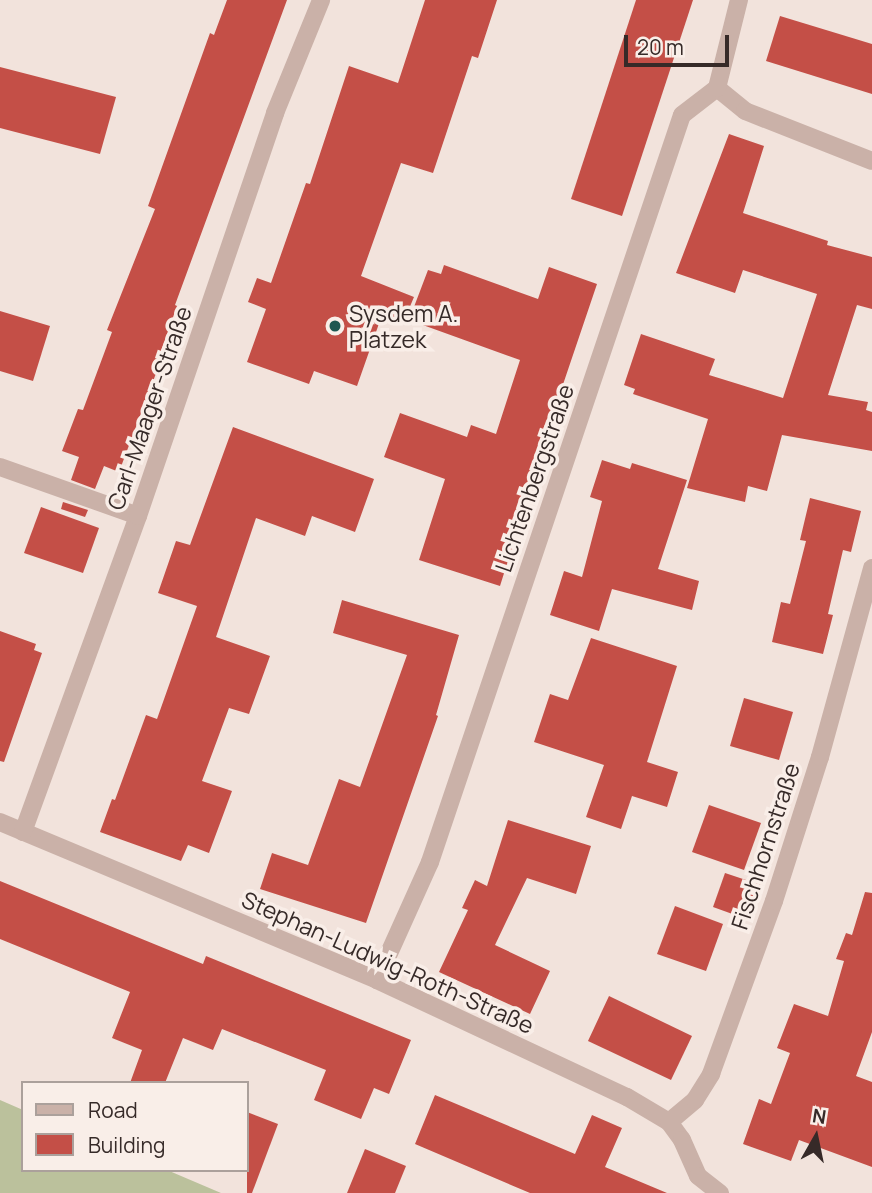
<!DOCTYPE html>
<html>
<head>
<meta charset="utf-8">
<style>
	body { margin:0 }
	#map { position:relative; width:872px; height:1193px; overflow:hidden; background:#f2e3dc; font-family:Manrope,sans-serif }
	div>[style] { position:absolute }
	[style*='--x'] { left:calc(var(--x)*1px); top:calc(var(--y)*1px); width:calc(var(--w)*1px); rotate:calc(var(--a)*1deg) }
	.green>* { inset:0; background:#bbc19c }
	.building>* { inset:0; background:#c44f47 }
	.street>* { height:18px; margin:-9px; padding:0 9px; transform-origin:9px; border-radius:9px; background:#cab1a8 }
	.dots>* { width:19px; height:19px; translate:-50% -50%; box-sizing:border-box; border:4px solid #f9eee8; border-radius:50% }
	span { translate:-50% -50%; white-space:nowrap; text-align:center; line-height:1.15; -webkit-text-stroke:7px #f9eee8; paint-order:stroke }
	.poi-label { font-size:23px; color:#362a28 }
	.left { translate:0 -50%; text-align:left }
	.street-label { font-size:23px; color:#362a28 }
	.legend { position:absolute; left:21px; top:1081px; width:228px; height:91px; box-sizing:border-box; background:#f9eee8; border:2px solid #aba09b; margin:0; padding:9px 12px; list-style:none; font-size:21px; color:#362a28 }
	.legend li { display:flex; align-items:center; gap:14px; height:35px }
	.legend b { width:35px; border:2px solid #aba09b }
	.north { position:absolute; left:781px; top:1102px; width:70px; height:70px; -webkit-text-stroke:5px #f9eee8; paint-order:stroke; rotate:9deg; font-size:19px; font-weight:700; line-height:28px; text-align:center; color:#362a28 }
	.north::after { content:''; display:block; margin:auto; width:24px; height:32px; background:#362a28; clip-path:polygon(50% 0,100% 100%,50% 72%,0 100%) }
	.scale { position:absolute; left:624px; top:35px; width:105px; height:32px; box-sizing:border-box; border:4px solid #362a28; border-top:0; padding-left:9px; font-size:21px; line-height:24px; white-space:nowrap; color:#362a28; -webkit-text-stroke:5px #f9eee8; paint-order:stroke }
</style>
</head>
<body>
<div id="map">
	<div class="green">
		<i style="clip-path:polygon(0 1100px,23px 1110px,23px 1170px,167px 1170px,221px 1193px,0 1193px)"></i>
	</div>
	<div class="building">
		<i style="clip-path:polygon(227px 0,287px 0,175px 305px,177px 306px,158px 359px,161px 360px,119px 472px,104px 466px,95px 489px,71px 480px,79px 457px,62px 451px,78px 409px,83px 410px,112px 332px,107px 330px,155px 209px,148px 206px,210px 33px,214px 35px)"></i>
		<i style="clip-path:polygon(425px 0,497px 0,478px 58px,472px 56px,433px 173px,401px 163px,361px 276px,414px 297px,403px 323px,382px 315px,357px 386px,314px 371px,309px 384px,247px 362px,266px 309px,248px 302px,257px 278px,271px 283px,306px 183px,310px 184px,349px 66px,398px 83px)"></i>
		<i style="clip-path:polygon(636px 0,693px 0,622px 216px,571px 199px)"></i>
		<i style="clip-path:polygon(780px 16px,872px 44px,872px 94px,766px 61px)"></i>
		<i style="clip-path:polygon(0 67px,116px 97px,100px 154px,0 128px)"></i>
		<i style="clip-path:polygon(729px 134px,764px 146px,743px 213px,828px 241px,827px 245px,872px 257px,872px 309px,857px 305px,828px 395px,868px 402px,866px 410px,872px 412px,872px 451px,782px 435px,767px 491px,748px 486px,745px 502px,687px 488px,708px 419px,633px 394px,635px 389px,624px 385px,641px 334px,715px 359px,709px 375px,783px 398px,817px 294px,743px 270px,735px 293px,676px 273px)"></i>
		<i style="clip-path:polygon(444px 265px,538px 299px,549px 267px,597px 284px,508px 547px,512px 548px,500px 586px,419px 560px,445px 479px,384px 457px,400px 413px,467px 437px,471px 425px,496px 434px,520px 360px,409px 320px,428px 270px,441px 274px)"></i>
		<i style="clip-path:polygon(0 311px,50px 326px,33px 381px,0 371px)"></i>
		<i style="clip-path:polygon(233px 427px,374px 479px,355px 532px,312px 516px,305px 536px,256px 518px,216px 637px,270px 656px,249px 714px,229px 708px,202px 781px,232px 791px,209px 853px,188px 845px,181px 861px,100px 832px,112px 799px,115px 800px,146px 715px,157px 719px,197px 606px,158px 593px,176px 541px,190px 545px)"></i>
		<i style="clip-path:polygon(602px 460px,630px 469px,632px 463px,687px 480px,658px 569px,699px 581px,692px 610px,612px 589px,599px 631px,550px 615px,564px 571px,582px 577px,602px 501px,590px 497px)"></i>
		<i style="clip-path:polygon(810px 498px,861px 511px,851px 552px,843px 550px,828px 614px,833px 615px,823px 654px,772px 642px,781px 602px,790px 604px,806px 541px,800px 540px)"></i>
		<i style="clip-path:polygon(63px 502px,88px 510px,85px 517px,61px 509px)"></i>
		<i style="clip-path:polygon(41px 507px,99px 528px,83px 573px,24px 553px)"></i>
		<i style="clip-path:polygon(342px 600px,459px 635px,436px 715px,438px 716px,366px 923px,260px 889px,272px 853px,308px 865px,339px 779px,360px 787px,407px 655px,333px 633px)"></i>
		<i style="clip-path:polygon(0 631px,36px 644px,34px 650px,42px 653px,4px 762px,0 761px)"></i>
		<i style="clip-path:polygon(591px 638px,677px 666px,647px 762px,678px 772px,667px 807px,632px 796px,621px 829px,586px 817px,604px 765px,534px 742px,550px 694px,568px 700px)"></i>
		<i style="clip-path:polygon(744px 698px,793px 712px,779px 760px,730px 746px)"></i>
		<i style="clip-path:polygon(709px 805px,761px 823px,744px 870px,692px 852px)"></i>
		<i style="clip-path:polygon(508px 820px,591px 846px,576px 894px,527px 878px,495px 945px,550px 971px,530px 1014px,439px 972px,468px 910px,462px 908px,475px 880px,487px 886px)"></i>
		<i style="clip-path:polygon(725px 873px,761px 885px,749px 920px,713px 907px)"></i>
		<i style="clip-path:polygon(0 881px,203px 964px,206px 956px,411px 1040px,389px 1094px,374px 1088px,361px 1119px,314px 1100px,326px 1070px,222px 1029px,213px 1050px,183px 1038px,165px 1083px,130px 1083px,142px 1050px,112px 1038px,130px 992px,0 939px)"></i>
		<i style="clip-path:polygon(865px 892px,872px 893px,872px 1032px,856px 1076px,872px 1082px,872px 1167px,799px 1140px,791px 1161px,743px 1144px,759px 1099px,771px 1104px,790px 1053px,777px 1048px,794px 1004px,828px 1016px,844px 961px,836px 959px,846px 933px,852px 935px)"></i>
		<i style="clip-path:polygon(675px 906px,723px 924px,706px 971px,657px 954px)"></i>
		<i style="clip-path:polygon(609px 996px,692px 1036px,671px 1080px,588px 1041px)"></i>
		<i style="clip-path:polygon(435px 1095px,575px 1154px,592px 1115px,622px 1128px,605px 1167px,667px 1193px,530px 1193px,415px 1144px)"></i>
		<i style="clip-path:polygon(247px 1112px,278px 1124px,252px 1193px,247px 1193px)"></i>
		<i style="clip-path:polygon(365px 1149px,406px 1166px,395px 1193px,347px 1193px)"></i>
	</div>
	<div class="street">
		<i style="--x:717;--y:88;--w:36;--a:39"></i>
		<i style="--x:745;--y:111;--w:136;--a:21.5"></i>
		<i style="--x:0;--y:467;--w:146;--a:19.5"></i>
		<i style="--x:0;--y:822;--w:409;--a:22.7"></i>
		<i style="--x:377;--y:980;--w:276;--a:25.1"></i>
		<i style="--x:627;--y:1097;--w:49;--a:30.8"></i>
		<i style="--x:669;--y:1122;--w:22;--a:54"></i>
		<i style="--x:682;--y:1140;--w:39;--a:66"></i>
		<i style="--x:698;--y:1176;--w:28;--a:38"></i>
		<i style="--x:23;--y:832;--w:336;--a:-70"></i>
		<i style="--x:138;--y:516;--w:426;--a:-71.2"></i>
		<i style="--x:275;--y:113;--w:122;--a:-67.8"></i>
		<i style="--x:377;--y:980;--w:129;--a:-65.8"></i>
		<i style="--x:430;--y:862;--w:788;--a:-71.36"></i>
		<i style="--x:682;--y:115;--w:44;--a:-37.6"></i>
		<i style="--x:717;--y:88;--w:91;--a:-76"></i>
		<i style="--x:669;--y:1122;--w:34;--a:-40"></i>
		<i style="--x:695;--y:1100;--w:31;--a:-58"></i>
		<i style="--x:711;--y:1074;--w:184;--a:-70"></i>
		<i style="--x:774;--y:901;--w:151;--a:-72.3"></i>
		<i style="--x:820;--y:757;--w:196;--a:-74.6"></i>
	</div>
	<div class="dots">
		<i style="left:335px;top:326px;background:#1e5751"></i>
	</div>
	<div class="poi-label">
		<span class="left" style="left:349px;top:326px">Sysdem A.<br>Platzek</span>
	</div>
	<div class="street-label">
		<span style="left:149px;top:408px;rotate:-71deg">Carl-Maager-Straße</span>
		<span style="left:534px;top:478px;rotate:-71deg">Lichtenbergstraße</span>
		<span style="left:765px;top:846px;rotate:-72deg">Fischhornstraße</span>
		<span style="left:388px;top:962px;rotate:24deg">Stephan-Ludwig-Roth-Straße</span>
	</div>
	<ul class="legend">
	<li><b style="height:9px;background:#cab1a8"></b>Road</li>
	<li><b style="height:19px;background:#c44f47"></b>Building</li>
	</ul>
	<div class="north">N</div>
	<div class="scale">20 m</div>
</div>
</body>
</html>
